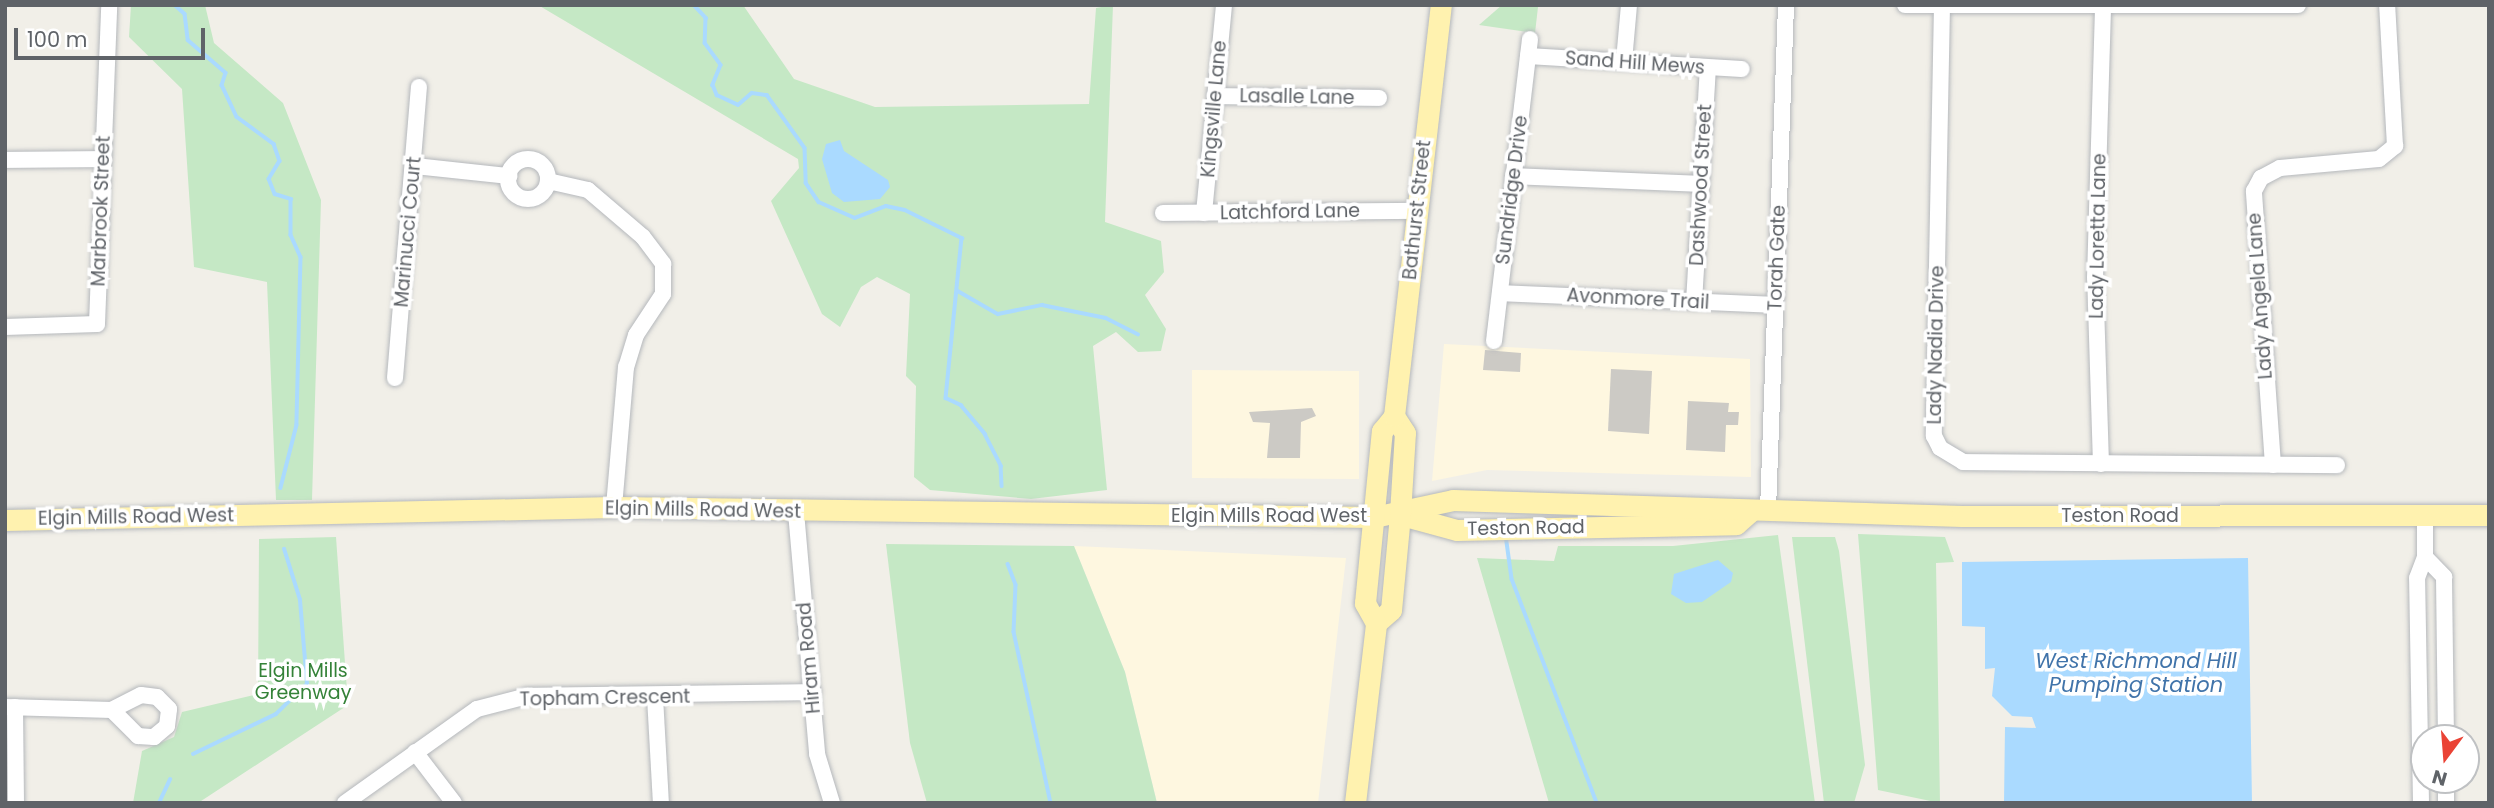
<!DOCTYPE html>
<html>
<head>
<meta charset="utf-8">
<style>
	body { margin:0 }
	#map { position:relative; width:2494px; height:808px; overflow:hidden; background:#f1efe8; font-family:Poppins,sans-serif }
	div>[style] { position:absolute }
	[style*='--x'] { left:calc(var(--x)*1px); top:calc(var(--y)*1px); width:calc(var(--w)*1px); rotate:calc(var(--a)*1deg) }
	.commercial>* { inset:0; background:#fef7e0 }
	.green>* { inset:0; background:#c5e8c5 }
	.water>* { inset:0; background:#aadaff }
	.stream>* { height:3.5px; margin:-1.75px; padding:0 1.75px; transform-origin:1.75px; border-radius:1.75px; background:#aadaff }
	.building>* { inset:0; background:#cccac5 }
	.roads { filter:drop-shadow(0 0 2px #b5b8bc) drop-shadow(0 0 2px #b5b8bc) }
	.minor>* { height:16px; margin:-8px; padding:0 8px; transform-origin:8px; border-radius:8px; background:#fff }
	.minor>.ring { margin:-8px; padding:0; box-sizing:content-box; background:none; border:16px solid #fff; border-radius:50% }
	.major>* { height:21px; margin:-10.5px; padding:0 10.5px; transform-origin:10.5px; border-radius:10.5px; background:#fff2af }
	span { translate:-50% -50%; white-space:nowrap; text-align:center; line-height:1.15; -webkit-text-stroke:7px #fff; paint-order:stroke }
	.street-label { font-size:19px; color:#5f6368 }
	.park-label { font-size:19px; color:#348238 }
	.water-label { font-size:21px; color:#4174aa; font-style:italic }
	.frame { position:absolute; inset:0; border:7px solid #5f6368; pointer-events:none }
	.north { position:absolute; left:2410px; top:724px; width:70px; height:70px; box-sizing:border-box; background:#fff; border:2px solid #bfc1c3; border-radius:50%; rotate:196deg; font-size:19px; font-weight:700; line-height:28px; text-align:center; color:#5f6368 }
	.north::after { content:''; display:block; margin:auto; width:24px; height:32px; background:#ea4335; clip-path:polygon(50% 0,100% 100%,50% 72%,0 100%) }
	.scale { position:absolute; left:14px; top:28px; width:191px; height:32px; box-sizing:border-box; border:4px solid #5f6368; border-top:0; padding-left:9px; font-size:21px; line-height:24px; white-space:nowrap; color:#5f6368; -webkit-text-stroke:5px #fff; paint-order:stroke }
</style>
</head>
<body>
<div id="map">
	<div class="commercial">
		<i style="clip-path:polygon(1444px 344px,1750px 359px,1751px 477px,1487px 470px,1432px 481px)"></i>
		<i style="clip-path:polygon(1192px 370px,1359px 371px,1359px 479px,1192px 478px)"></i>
		<i style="clip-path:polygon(1074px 546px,1346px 558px,1318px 803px,1157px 803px,1125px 672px)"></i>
	</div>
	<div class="green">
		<i style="clip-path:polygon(131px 5px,205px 5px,214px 43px,283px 103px,321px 200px,312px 500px,276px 500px,267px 282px,194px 267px,182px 89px,129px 37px)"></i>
		<i style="clip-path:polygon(538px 5px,743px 5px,794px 79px,875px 107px,1089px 104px,1096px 8px,1113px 5px,1105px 222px,1161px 241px,1164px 272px,1145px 295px,1166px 329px,1161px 351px,1138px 352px,1116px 332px,1093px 346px,1107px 490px,1031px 499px,930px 490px,914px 477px,916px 386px,906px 376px,910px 294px,877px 277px,861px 287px,840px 327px,822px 314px,771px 201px,799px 168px,798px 159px)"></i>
		<i style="clip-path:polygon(1502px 5px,1538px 7px,1535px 33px,1479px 25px)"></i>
		<i style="clip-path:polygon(1858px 534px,1945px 537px,1954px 562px,1936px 563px,1940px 803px,1878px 790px)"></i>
		<i style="clip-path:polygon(1778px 535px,1815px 803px,1549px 803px,1477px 558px,1554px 561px,1558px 546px,1673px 546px)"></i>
		<i style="clip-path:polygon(336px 537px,348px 705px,198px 803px,133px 803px,142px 751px,174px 737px,182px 712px,258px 694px,259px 539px)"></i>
		<i style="clip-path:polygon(1792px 537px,1835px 537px,1839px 551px,1865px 765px,1854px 803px,1824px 803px)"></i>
		<i style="clip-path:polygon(886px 544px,1074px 546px,1125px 672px,1157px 803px,927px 803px,910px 743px)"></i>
	</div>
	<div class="water">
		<i style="clip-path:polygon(840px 140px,844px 151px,888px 180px,890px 187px,880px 199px,844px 202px,832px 193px,822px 159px,826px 144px)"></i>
		<i style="clip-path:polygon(2248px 558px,2252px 803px,2004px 803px,2005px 727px,2036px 728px,2032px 717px,2012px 716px,1992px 696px,1995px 668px,1985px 669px,1985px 627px,1962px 626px,1962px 562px)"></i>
		<i style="clip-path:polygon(1718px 560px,1733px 573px,1731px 582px,1702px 602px,1686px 603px,1671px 594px,1674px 574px)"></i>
	</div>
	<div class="stream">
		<i style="--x:175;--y:5;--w:13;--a:42"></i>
		<i style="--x:185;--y:14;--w:26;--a:83"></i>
		<i style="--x:188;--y:40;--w:50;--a:41"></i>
		<i style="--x:226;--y:73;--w:13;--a:108"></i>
		<i style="--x:222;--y:85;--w:35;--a:65"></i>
		<i style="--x:237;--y:117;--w:46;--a:36.1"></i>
		<i style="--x:274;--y:144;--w:18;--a:71"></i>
		<i style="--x:280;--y:161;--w:21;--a:121"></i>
		<i style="--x:269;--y:179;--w:16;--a:68"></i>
		<i style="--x:275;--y:194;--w:17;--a:17"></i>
		<i style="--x:291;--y:199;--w:36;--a:90"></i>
		<i style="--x:291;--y:235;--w:24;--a:66"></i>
		<i style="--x:301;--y:257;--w:168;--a:91.4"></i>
		<i style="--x:297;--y:425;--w:65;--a:104.3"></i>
		<i style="--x:694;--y:5;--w:18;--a:47"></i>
		<i style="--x:706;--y:18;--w:25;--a:92"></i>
		<i style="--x:705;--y:43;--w:27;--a:54"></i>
		<i style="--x:721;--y:65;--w:22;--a:112"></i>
		<i style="--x:713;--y:85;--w:11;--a:68"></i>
		<i style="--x:717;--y:95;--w:23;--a:25"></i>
		<i style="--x:738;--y:105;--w:18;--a:-41"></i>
		<i style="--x:752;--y:93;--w:15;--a:8"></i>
		<i style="--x:767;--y:95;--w:65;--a:54.4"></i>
		<i style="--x:805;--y:148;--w:35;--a:88"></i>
		<i style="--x:806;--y:183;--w:23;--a:56"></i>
		<i style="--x:819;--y:202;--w:39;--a:24"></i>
		<i style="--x:855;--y:218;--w:33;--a:-21"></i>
		<i style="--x:886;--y:206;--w:19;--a:12"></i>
		<i style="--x:905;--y:210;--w:64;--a:26.2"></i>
		<i style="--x:962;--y:238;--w:161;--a:95.7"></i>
		<i style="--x:946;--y:398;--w:17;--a:25"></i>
		<i style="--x:961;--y:405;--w:38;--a:50"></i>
		<i style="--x:985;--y:434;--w:36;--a:63"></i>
		<i style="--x:1001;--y:466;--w:20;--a:87"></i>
		<i style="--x:958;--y:291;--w:46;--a:29.9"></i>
		<i style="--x:998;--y:314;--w:45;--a:-11.6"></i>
		<i style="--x:1042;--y:305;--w:65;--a:11.5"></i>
		<i style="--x:1106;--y:318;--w:36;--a:27"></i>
		<i style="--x:1506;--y:535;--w:44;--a:82.2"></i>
		<i style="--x:1512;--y:579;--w:240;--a:69.2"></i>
		<i style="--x:1008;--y:564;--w:22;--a:69"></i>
		<i style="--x:1016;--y:585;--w:47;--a:92.4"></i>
		<i style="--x:1014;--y:632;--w:175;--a:77.8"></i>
		<i style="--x:193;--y:754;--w:92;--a:-25.7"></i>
		<i style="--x:276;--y:714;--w:43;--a:-44.1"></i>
		<i style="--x:307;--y:684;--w:84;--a:-94.8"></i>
		<i style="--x:300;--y:600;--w:53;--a:-107.4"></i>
		<i style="--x:159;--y:803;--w:26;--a:-65"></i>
	</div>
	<div class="building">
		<i style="clip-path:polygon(1485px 350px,1521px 353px,1520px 372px,1483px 370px)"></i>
		<i style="clip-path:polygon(1611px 369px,1652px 371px,1649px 434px,1608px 431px)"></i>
		<i style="clip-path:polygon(1688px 401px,1729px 403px,1728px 412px,1739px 412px,1738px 425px,1726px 425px,1725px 452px,1686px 450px)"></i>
		<i style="clip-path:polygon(1312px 408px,1316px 416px,1301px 422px,1300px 458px,1267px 458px,1270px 423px,1253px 422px,1249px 412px)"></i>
	</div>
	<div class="roads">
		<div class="minor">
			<i style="--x:1905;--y:5;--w:393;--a:0"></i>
			<i style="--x:1942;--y:5;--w:431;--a:91.1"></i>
			<i style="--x:1934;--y:436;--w:13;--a:63"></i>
			<i style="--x:1940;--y:448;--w:27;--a:31"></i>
			<i style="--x:1963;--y:462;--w:374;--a:0.5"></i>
			<i style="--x:1528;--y:56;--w:214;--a:3.5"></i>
			<i style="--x:1624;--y:61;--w:56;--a:-84.9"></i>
			<i style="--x:1215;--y:96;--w:164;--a:0.7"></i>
			<i class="ring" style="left:508px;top:159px;width:24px;height:24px"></i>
			<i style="--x:5;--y:160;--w:97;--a:-0.6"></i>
			<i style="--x:415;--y:166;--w:95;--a:6.1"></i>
			<i style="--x:1513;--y:176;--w:188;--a:2.4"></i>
			<i style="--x:548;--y:181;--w:41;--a:12.7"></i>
			<i style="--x:588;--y:190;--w:72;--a:40.5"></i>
			<i style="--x:643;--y:237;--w:34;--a:53"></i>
			<i style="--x:663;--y:264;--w:30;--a:90"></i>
			<i style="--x:663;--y:294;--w:49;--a:123.4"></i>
			<i style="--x:636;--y:335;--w:34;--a:107"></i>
			<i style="--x:626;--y:367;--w:141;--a:94.9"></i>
			<i style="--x:1163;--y:213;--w:254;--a:-0.5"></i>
			<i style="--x:1204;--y:213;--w:209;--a:-84.5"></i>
			<i style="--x:1500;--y:293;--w:275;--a:2.5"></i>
			<i style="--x:1694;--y:302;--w:234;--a:-86.6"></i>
			<i style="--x:5;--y:327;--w:92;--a:-1.9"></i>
			<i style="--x:97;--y:324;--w:319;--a:-87.8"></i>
			<i style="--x:1494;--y:341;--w:304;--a:-83.2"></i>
			<i style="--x:395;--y:378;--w:292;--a:-85.3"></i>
			<i style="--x:2101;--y:464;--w:186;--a:-91.8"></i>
			<i style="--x:2095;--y:278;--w:271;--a:-88.3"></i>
			<i style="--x:2273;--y:465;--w:275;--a:-94"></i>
			<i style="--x:2254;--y:191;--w:15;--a:-62"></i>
			<i style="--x:2261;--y:178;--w:21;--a:-28"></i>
			<i style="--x:2280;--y:168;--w:99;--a:-5.2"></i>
			<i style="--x:2379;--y:159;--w:21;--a:-39"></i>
			<i style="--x:2395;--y:146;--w:141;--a:-93.2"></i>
			<i style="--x:1768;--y:511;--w:506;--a:-87.96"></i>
			<i style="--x:796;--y:512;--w:243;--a:85"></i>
			<i style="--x:817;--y:754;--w:51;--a:73"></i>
			<i style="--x:2425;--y:557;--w:28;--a:46"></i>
			<i style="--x:2444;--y:577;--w:161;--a:89.3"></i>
			<i style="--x:655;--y:697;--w:106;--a:86.8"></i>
			<i style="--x:5;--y:707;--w:107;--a:1.6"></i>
			<i style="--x:112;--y:710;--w:37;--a:45"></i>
			<i style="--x:138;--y:736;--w:16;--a:4"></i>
			<i style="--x:154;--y:737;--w:17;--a:-40"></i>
			<i style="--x:167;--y:726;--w:17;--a:-83"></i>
			<i style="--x:169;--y:709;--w:17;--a:-135"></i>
			<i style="--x:157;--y:697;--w:16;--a:-173"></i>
			<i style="--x:141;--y:695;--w:33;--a:153"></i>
			<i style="--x:15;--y:707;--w:96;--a:89.4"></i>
			<i style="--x:415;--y:752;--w:64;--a:52.6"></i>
			<i style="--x:345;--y:803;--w:162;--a:-35.5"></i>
			<i style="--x:477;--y:709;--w:52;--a:-14.6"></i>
			<i style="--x:527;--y:696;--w:286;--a:-0.8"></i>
			<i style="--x:2421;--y:803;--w:225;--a:-91"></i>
			<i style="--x:2417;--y:578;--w:22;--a:-69"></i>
			<i style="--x:2425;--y:557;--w:42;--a:-90"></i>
			<i style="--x:2446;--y:803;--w:23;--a:-90"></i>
		</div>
		<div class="major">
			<i style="--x:1402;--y:515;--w:57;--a:15.3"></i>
			<i style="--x:1457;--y:530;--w:279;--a:-1.2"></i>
			<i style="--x:1736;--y:524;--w:20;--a:-41"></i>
			<i style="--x:5;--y:520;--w:609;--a:-1.22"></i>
			<i style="--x:614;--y:507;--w:760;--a:0.75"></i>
			<i style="--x:1374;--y:517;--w:81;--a:-12.1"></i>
			<i style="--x:1453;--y:500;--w:509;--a:1.8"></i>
			<i style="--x:1962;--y:516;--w:527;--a:-0.11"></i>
			<i style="--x:1376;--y:623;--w:20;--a:-41"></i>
			<i style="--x:1391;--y:610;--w:96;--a:-84.6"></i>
			<i style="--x:1400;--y:514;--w:81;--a:-86.5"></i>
			<i style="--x:1405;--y:433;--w:20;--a:-123"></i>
			<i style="--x:1355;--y:803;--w:181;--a:-83.3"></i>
			<i style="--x:1376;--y:623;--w:23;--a:-119"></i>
			<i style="--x:1365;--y:603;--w:173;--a:-84.4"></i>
			<i style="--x:1382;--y:431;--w:19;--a:-51"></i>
			<i style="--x:1394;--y:416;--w:414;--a:-83.5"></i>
		</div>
	</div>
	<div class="street-label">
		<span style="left:1635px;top:63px;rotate:4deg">Sand Hill Mews</span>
		<span style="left:1297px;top:97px;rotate:1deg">Lasalle Lane</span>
		<span style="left:1214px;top:109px;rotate:-85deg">Kingsville Lane</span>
		<span style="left:1701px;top:185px;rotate:-87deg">Dashwood Street</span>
		<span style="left:1512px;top:190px;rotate:-83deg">Sundridge Drive</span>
		<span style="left:1417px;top:210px;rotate:-84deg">Bathurst Street</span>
		<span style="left:101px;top:211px;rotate:-88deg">Marbrook Street</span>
		<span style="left:1290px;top:212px;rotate:-1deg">Latchford Lane</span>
		<span style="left:408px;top:232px;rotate:-85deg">Marinucci Court</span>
		<span style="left:2098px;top:236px;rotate:-89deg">Lady Loretta Lane</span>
		<span style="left:1777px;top:258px;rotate:-88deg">Torah Gate</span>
		<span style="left:2260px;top:296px;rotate:-94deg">Lady Angela Lane</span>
		<span style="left:1638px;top:299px;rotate:3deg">Avonmore Trail</span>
		<span style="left:1936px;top:345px;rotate:-89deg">Lady Nadia Drive</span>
		<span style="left:703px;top:510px;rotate:1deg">Elgin Mills Road West</span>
		<span style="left:1269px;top:516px">Elgin Mills Road West</span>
		<span style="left:2120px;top:516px">Teston Road</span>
		<span style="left:136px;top:517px;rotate:-1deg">Elgin Mills Road West</span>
		<span style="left:1526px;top:528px;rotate:-1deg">Teston Road</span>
		<span style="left:809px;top:658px;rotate:-95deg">Hiram Road</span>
		<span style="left:605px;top:698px;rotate:-1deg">Topham Crescent</span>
	</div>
	<div class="park-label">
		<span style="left:303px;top:682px">Elgin Mills<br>Greenway</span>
	</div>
	<div class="water-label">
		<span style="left:2136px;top:673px">West Richmond Hill<br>Pumping Station</span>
	</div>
	<div class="frame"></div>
	<div class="north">N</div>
	<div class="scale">100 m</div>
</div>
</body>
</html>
